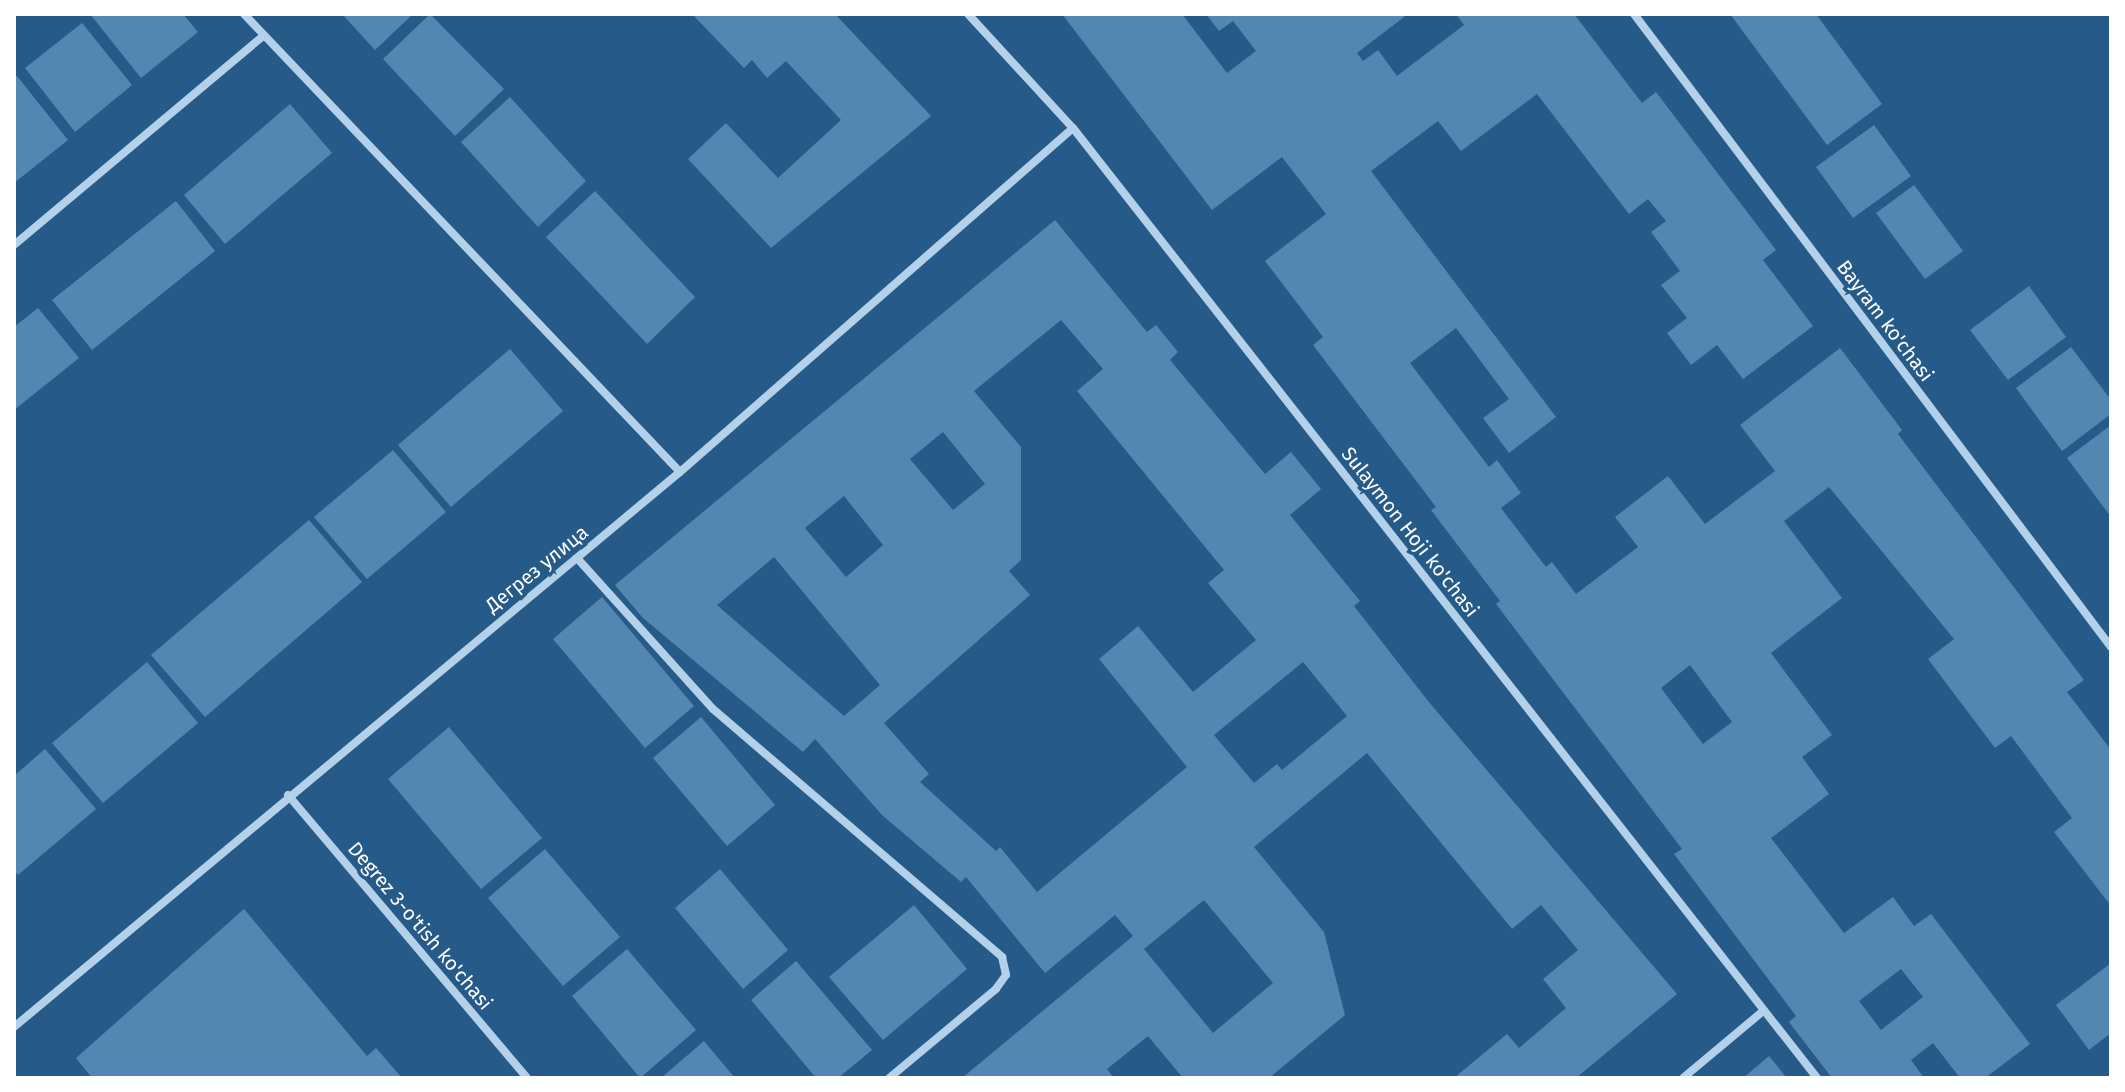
<!DOCTYPE html>
<html>
<head>
<meta charset="utf-8">
<style>
	body { margin:0 }
	#map { position:relative; width:2125px; height:1092px; overflow:hidden; background:#265b89; font-family:"Fira Sans",sans-serif }
	div>[style] { position:absolute }
	[style*='--x'] { left:calc(var(--x)*1px); top:calc(var(--y)*1px); width:calc(var(--w)*1px); rotate:calc(var(--a)*1deg) }
	.building>* { inset:0; background:#5387b2 }
	.minor>* { height:8px; margin:-4px; padding:0 4px; transform-origin:4px; border-radius:4px; background:#b3d1e9 }
	span { translate:-50% -50%; white-space:nowrap; text-align:center; line-height:1.15; -webkit-text-stroke:7px #265b89; paint-order:stroke }
	.street-label { font-size:20px; color:#fff }
	.frame { position:absolute; inset:0; border:16px solid #fff; pointer-events:none }
</style>
</head>
<body>
<div id="map">
	<div class="building">
		<i style="clip-path:polygon(90px 14px,183px 14px,198px 32px,141px 78px)"></i>
		<i style="clip-path:polygon(342px 14px,413px 14px,375px 50px)"></i>
		<i style="clip-path:polygon(430px 14px,504px 89px,455px 136px,383px 59px)"></i>
		<i style="clip-path:polygon(692px 14px,835px 14px,931px 116px,771px 248px,688px 159px,726px 123px,778px 178px,841px 120px,786px 61px,767px 78px,752px 60px,744px 68px)"></i>
		<i style="clip-path:polygon(evenodd,1062px 14px,1182px 14px,1227px 73px,1256px 51px,1233px 21px,1219px 31px,1206px 14px,1408px 14px,1357px 53px,1363px 61px,1378px 50px,1397px 76px,1464px 25px,1456px 14px,1574px 14px,1642px 103px,1656px 92px,1776px 250px,1763px 260px,1813px 326px,1743px 379px,1717px 345px,1691px 365px,1667px 333px,1687px 318px,1661px 285px,1680px 271px,1651px 232px,1666px 221px,1648px 199px,1629px 214px,1537px 94px,1461px 151px,1438px 121px,1371px 171px,1556px 417px,1509px 453px,1483px 418px,1509px 399px,1456px 328px,1410px 363px,1489px 467px,1497px 460px,1521px 493px,1501px 508px,1546px 567px,1552px 562px,1576px 594px,1638px 547px,1615px 517px,1668px 476px,1705px 524px,1775px 471px,1740px 425px,1840px 348px,1902px 430px,1898px 434px,2084px 680px,2067px 692px,2111px 750px,2111px 906px,2054px 832px,2072px 818px,2011px 736px,1995px 748px,1928px 659px,1954px 639px,1829px 487px,1784px 521px,1842px 598px,1771px 653px,1832px 735px,1802px 757px,1829px 794px,1771px 838px,1844px 933px,1893px 897px,1914px 926px,1931px 914px,2030px 1044px,1985px 1078px,1960px 1078px,1933px 1043px,1911px 1060px,1924px 1078px,1832px 1078px,1789px 1022px,1796px 1016px,1674px 854px,1682px 849px,1496px 604px,1500px 601px,1431px 510px,1436px 507px,1313px 345px,1323px 337px,1265px 261px,1326px 214px,1282px 157px,1212px 210px,1062px 14px,1690px 665px,1732px 722px,1703px 744px,1661px 688px,1690px 665px,1062px 14px,1901px 969px,1923px 997px,1881px 1030px,1859px 1001px,1901px 969px)"></i>
		<i style="clip-path:polygon(1730px 14px,1816px 14px,1882px 104px,1827px 145px)"></i>
		<i style="clip-path:polygon(82px 23px,132px 85px,75px 132px,25px 68px)"></i>
		<i style="clip-path:polygon(17px 76px,68px 140px,14px 183px,14px 78px)"></i>
		<i style="clip-path:polygon(510px 97px,586px 181px,538px 227px,461px 142px)"></i>
		<i style="clip-path:polygon(290px 104px,332px 153px,225px 244px,184px 195px)"></i>
		<i style="clip-path:polygon(1874px 125px,1911px 176px,1853px 218px,1816px 167px)"></i>
		<i style="clip-path:polygon(1914px 185px,1963px 251px,1925px 279px,1876px 213px)"></i>
		<i style="clip-path:polygon(595px 191px,695px 297px,647px 344px,546px 237px)"></i>
		<i style="clip-path:polygon(176px 201px,215px 251px,92px 350px,52px 300px)"></i>
		<i style="clip-path:polygon(evenodd,1055px 220px,1147px 332px,1156px 325px,1178px 352px,1170px 360px,1265px 474px,1291px 452px,1321px 489px,1290px 515px,1360px 601px,1354px 606px,1428px 701px,1677px 994px,1576px 1078px,1454px 1078px,1507px 1034px,1519px 1048px,1566px 1008px,1543px 979px,1578px 950px,1541px 905px,1512px 929px,1367px 753px,1254px 847px,1324px 932px,1345px 1015px,1269px 1078px,1183px 1078px,1148px 1036px,1107px 1069px,1114px 1078px,962px 1078px,1133px 936px,1115px 915px,1045px 973px,966px 877px,961px 882px,882px 815px,815px 739px,803px 752px,643px 618px,615px 585px,1055px 220px,1061px 320px,1103px 369px,1077px 391px,1224px 570px,1208px 583px,1256px 640px,1193px 692px,1138px 626px,1099px 659px,1187px 767px,1037px 892px,1000px 847px,996px 851px,920px 782px,929px 774px,884px 723px,1030px 595px,1009px 571px,1021px 560px,1021px 447px,974px 391px,1061px 320px,1055px 220px,943px 432px,985px 484px,953px 510px,910px 459px,943px 432px,1055px 220px,844px 496px,883px 545px,846px 577px,805px 528px,844px 496px,1055px 220px,774px 557px,880px 685px,844px 716px,717px 605px,774px 557px,1055px 220px,1303px 662px,1347px 716px,1282px 770px,1277px 764px,1254px 783px,1214px 735px,1303px 662px,1055px 220px,1204px 900px,1273px 983px,1213px 1033px,1144px 949px,1204px 900px)"></i>
		<i style="clip-path:polygon(2029px 286px,2066px 337px,2008px 380px,1970px 330px)"></i>
		<i style="clip-path:polygon(38px 308px,79px 358px,14px 410px,14px 327px)"></i>
		<i style="clip-path:polygon(2071px 347px,2111px 400px,2111px 414px,2062px 451px,2016px 388px)"></i>
		<i style="clip-path:polygon(510px 349px,563px 411px,451px 507px,398px 445px)"></i>
		<i style="clip-path:polygon(2111px 425px,2111px 517px,2067px 458px)"></i>
		<i style="clip-path:polygon(393px 450px,446px 512px,367px 579px,314px 517px)"></i>
		<i style="clip-path:polygon(309px 520px,362px 582px,205px 717px,151px 655px)"></i>
		<i style="clip-path:polygon(602px 597px,694px 706px,645px 748px,553px 639px)"></i>
		<i style="clip-path:polygon(147px 662px,198px 723px,103px 803px,52px 743px)"></i>
		<i style="clip-path:polygon(701px 717px,775px 805px,727px 846px,653px 758px)"></i>
		<i style="clip-path:polygon(449px 727px,542px 838px,481px 889px,388px 779px)"></i>
		<i style="clip-path:polygon(45px 749px,96px 809px,18px 875px,14px 870px,14px 776px)"></i>
		<i style="clip-path:polygon(545px 849px,620px 937px,563px 986px,488px 898px)"></i>
		<i style="clip-path:polygon(720px 869px,788px 950px,743px 989px,675px 908px)"></i>
		<i style="clip-path:polygon(914px 905px,967px 969px,883px 1040px,829px 977px)"></i>
		<i style="clip-path:polygon(244px 909px,367px 1056px,376px 1048px,402px 1078px,92px 1078px,76px 1058px)"></i>
		<i style="clip-path:polygon(627px 949px,696px 1030px,640px 1078px,572px 996px)"></i>
		<i style="clip-path:polygon(796px 961px,872px 1050px,838px 1078px,816px 1078px,751px 1000px)"></i>
		<i style="clip-path:polygon(2111px 963px,2111px 1033px,2089px 1050px,2056px 1005px)"></i>
		<i style="clip-path:polygon(704px 1041px,735px 1078px,661px 1078px)"></i>
		<i style="clip-path:polygon(1769px 1056px,1787px 1078px,1743px 1078px)"></i>
	</div>
	<div class="minor">
		<i style="--x:244;--y:14;--w:632;--a:46.41"></i>
		<i style="--x:968;--y:14;--w:155;--a:47.4"></i>
		<i style="--x:1073;--y:128;--w:1207;--a:51.93"></i>
		<i style="--x:1634;--y:14;--w:793;--a:53"></i>
		<i style="--x:14;--y:245;--w:326;--a:-40"></i>
		<i style="--x:577;--y:558;--w:203;--a:48"></i>
		<i style="--x:713;--y:709;--w:381;--a:40.6"></i>
		<i style="--x:1002;--y:957;--w:18;--a:77"></i>
		<i style="--x:1006;--y:975;--w:17;--a:126"></i>
		<i style="--x:996;--y:989;--w:139;--a:140.2"></i>
		<i style="--x:288;--y:795;--w:370;--a:49.8"></i>
		<i style="--x:14;--y:1027;--w:867;--a:-39.81"></i>
		<i style="--x:680;--y:472;--w:522;--a:-41.2"></i>
		<i style="--x:1683;--y:1078;--w:104;--a:-39.9"></i>
	</div>
	<div class="street-label">
		<span style="left:1885px;top:321px;rotate:53deg">Bayram ko'chasi</span>
		<span style="left:1410px;top:532px;rotate:52deg">Sulaymon Hoji ko'chasi</span>
		<span style="left:537px;top:569px;rotate:-39deg">Дегрез улица</span>
		<span style="left:420px;top:926px;rotate:50deg">Degrez 3-o'tish ko'chasi</span>
	</div>
	<div class="frame"></div>
</div>
</body>
</html>
